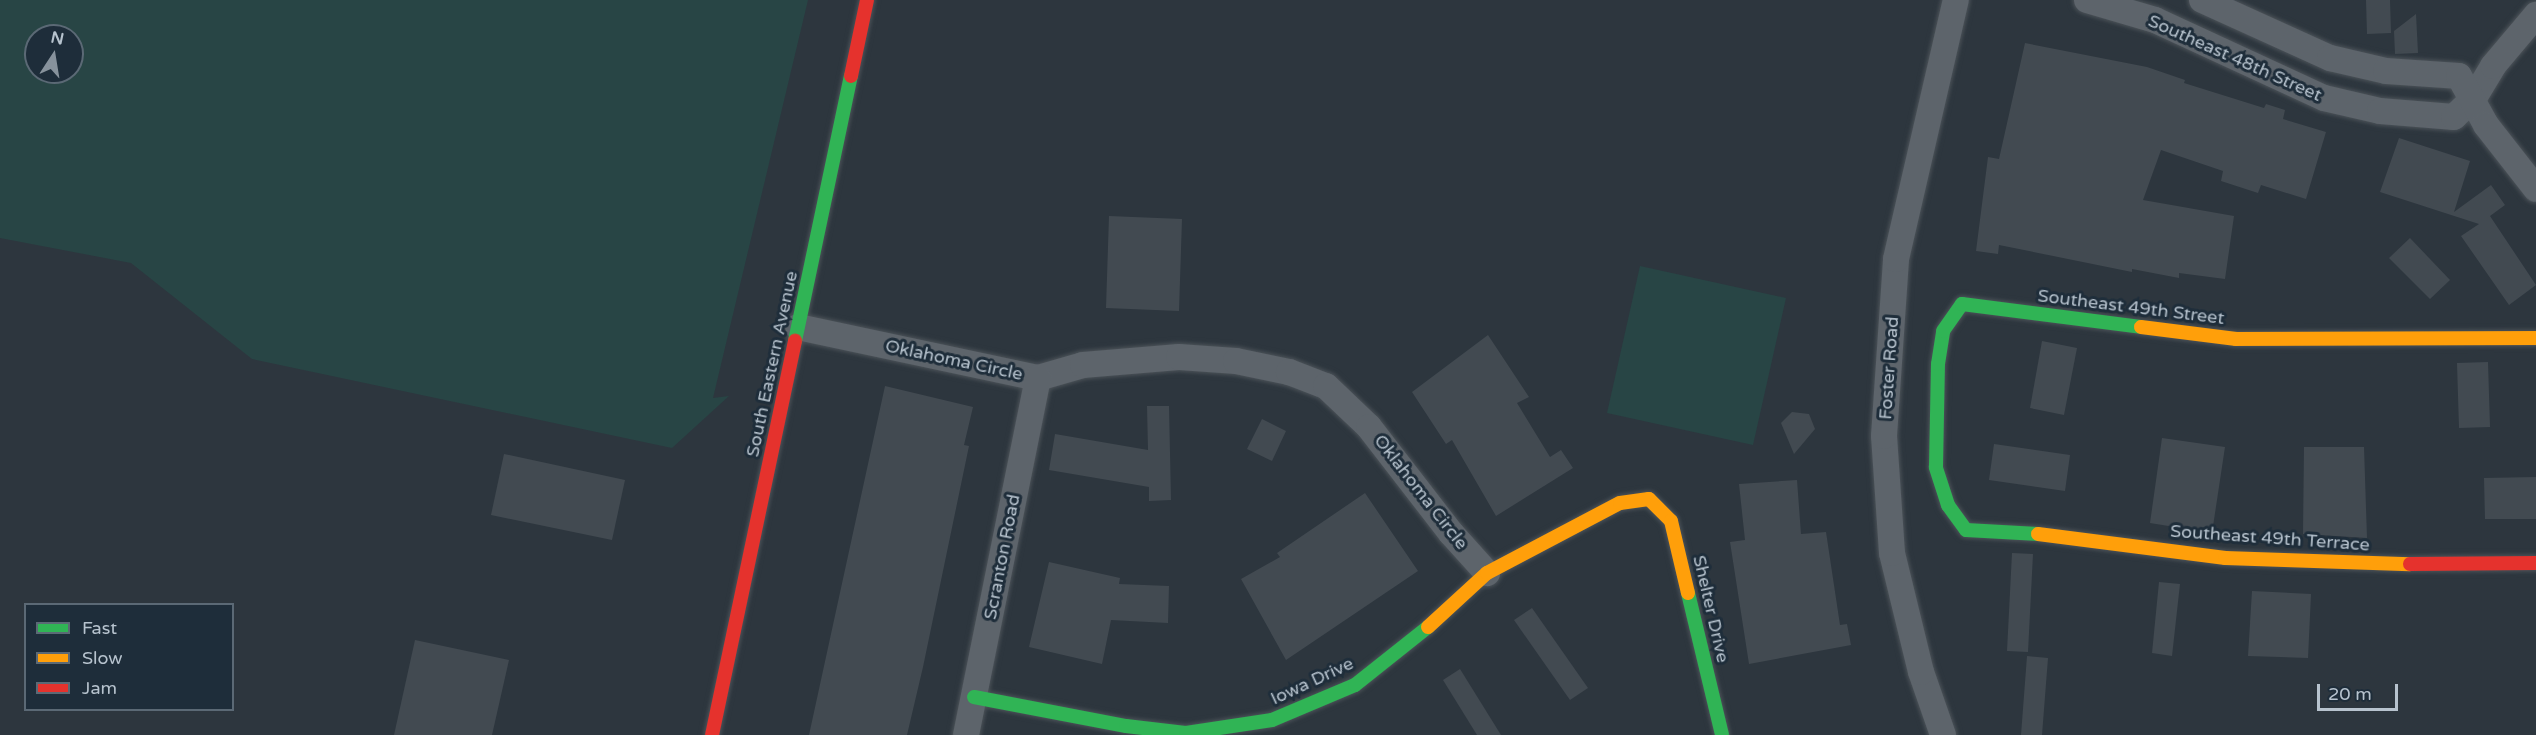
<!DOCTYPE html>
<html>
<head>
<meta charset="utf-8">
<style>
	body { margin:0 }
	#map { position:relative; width:2536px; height:735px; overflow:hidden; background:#2d363e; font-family:"Varela Round",sans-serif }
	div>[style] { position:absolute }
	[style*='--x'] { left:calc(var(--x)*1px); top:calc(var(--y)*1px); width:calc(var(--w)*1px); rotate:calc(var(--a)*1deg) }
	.green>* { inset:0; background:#284545 }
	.building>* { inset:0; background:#424a51 }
	.roads { filter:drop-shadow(0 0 2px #4b5258) drop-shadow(0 0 2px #4b5258) }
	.street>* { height:26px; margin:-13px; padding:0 13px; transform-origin:13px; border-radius:13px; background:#5d646b }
	.fast>* { height:14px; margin:-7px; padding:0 7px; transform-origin:7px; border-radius:7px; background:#30b455 }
	.slow>* { height:14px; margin:-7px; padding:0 7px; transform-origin:7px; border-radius:7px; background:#ff9f0a }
	.jam>* { height:14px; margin:-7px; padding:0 7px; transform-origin:7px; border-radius:7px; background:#e5322d }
	span { translate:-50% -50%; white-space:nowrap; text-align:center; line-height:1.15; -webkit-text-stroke:6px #1e2d3a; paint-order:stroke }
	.street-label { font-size:18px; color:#b7c3ce }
	.legend { position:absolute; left:24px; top:603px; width:210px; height:108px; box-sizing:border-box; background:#1e2d3a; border:2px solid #5b6975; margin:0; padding:8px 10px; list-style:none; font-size:18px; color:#b7c3ce }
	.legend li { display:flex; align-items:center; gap:12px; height:30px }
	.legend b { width:30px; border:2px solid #5b6975 }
	.north { position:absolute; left:24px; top:24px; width:60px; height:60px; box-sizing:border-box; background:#1e2d3a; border:2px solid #5b6975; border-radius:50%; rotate:12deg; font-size:16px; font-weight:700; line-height:24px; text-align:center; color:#b7c3ce }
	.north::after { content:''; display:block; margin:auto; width:21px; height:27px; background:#87929c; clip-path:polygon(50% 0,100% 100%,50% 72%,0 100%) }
	.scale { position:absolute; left:2317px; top:684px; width:81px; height:27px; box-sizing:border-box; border:3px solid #b7c3ce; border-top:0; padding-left:8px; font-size:18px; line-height:21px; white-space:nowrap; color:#b7c3ce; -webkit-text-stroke:4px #1e2d3a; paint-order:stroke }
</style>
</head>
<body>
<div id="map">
	<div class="green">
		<i style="clip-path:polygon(evenodd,0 0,808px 0,713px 398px,729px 396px,672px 448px,252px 359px,131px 263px,0 238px,0 0,36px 36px,72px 36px,72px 72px,36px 72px,36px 36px)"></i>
		<i style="clip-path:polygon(1640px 266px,1786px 298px,1753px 445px,1607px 413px)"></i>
	</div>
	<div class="building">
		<i style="clip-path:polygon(2366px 0,2390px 0,2391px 33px,2367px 34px)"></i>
		<i style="clip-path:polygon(2416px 14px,2418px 53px,2395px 54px,2394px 31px)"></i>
		<i style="clip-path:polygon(2025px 43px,2147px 67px,2185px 80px,2184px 83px,2264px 108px,2266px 104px,2285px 110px,2283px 119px,2326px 132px,2306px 199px,2261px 185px,2258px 193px,2221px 181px,2223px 171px,2161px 150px,2143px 200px,2234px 216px,2225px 279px,2179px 273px,2179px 278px,2132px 269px,2132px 272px,1999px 245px,1998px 254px,1976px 251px,1988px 157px,1999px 159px)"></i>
		<i style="clip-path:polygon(2399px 138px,2470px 161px,2454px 212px,2491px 185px,2505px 205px,2490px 216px,2536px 285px,2509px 305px,2461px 236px,2479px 224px,2380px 192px)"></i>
		<i style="clip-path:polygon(1109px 216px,1182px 219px,1179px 311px,1106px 308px)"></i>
		<i style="clip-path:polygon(2410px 238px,2450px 280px,2430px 299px,2389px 258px)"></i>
		<i style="clip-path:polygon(1488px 335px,1529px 397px,1517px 403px,1550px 457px,1561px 450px,1573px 468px,1496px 516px,1452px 440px,1446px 444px,1412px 392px)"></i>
		<i style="clip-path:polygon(2042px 341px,2077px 348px,2064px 415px,2030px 408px)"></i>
		<i style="clip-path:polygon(2488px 362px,2490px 427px,2459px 428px,2457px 363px)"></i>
		<i style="clip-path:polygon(885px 386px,973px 407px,964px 445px,969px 446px,923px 667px,907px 735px,809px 735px)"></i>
		<i style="clip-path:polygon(1147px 406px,1169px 406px,1171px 500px,1149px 501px,1149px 487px,1049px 470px,1055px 434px,1148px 450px)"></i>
		<i style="clip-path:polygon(1792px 412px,1809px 414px,1815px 429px,1794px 454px,1781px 423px)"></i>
		<i style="clip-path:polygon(1262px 419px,1286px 431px,1272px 461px,1247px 449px)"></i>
		<i style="clip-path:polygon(2162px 438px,2225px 447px,2212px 533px,2150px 523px)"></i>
		<i style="clip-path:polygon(1994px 444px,2070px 455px,2065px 491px,1989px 480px)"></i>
		<i style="clip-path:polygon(2304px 447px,2364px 447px,2367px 538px,2303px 534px)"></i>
		<i style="clip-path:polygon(504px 454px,625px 480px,612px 540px,491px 515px)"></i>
		<i style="clip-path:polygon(2536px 477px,2536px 519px,2485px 519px,2484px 478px)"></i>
		<i style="clip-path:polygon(1797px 480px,1801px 534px,1826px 532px,1840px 625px,1847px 624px,1851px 645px,1749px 664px,1730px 542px,1745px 540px,1739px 484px)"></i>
		<i style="clip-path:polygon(1365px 493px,1418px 571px,1286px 660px,1241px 579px,1280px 557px,1277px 553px)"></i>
		<i style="clip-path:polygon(2012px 553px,2033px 554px,2028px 652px,2007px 651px)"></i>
		<i style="clip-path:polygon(1049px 562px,1120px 578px,1119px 584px,1169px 586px,1168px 623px,1111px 620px,1102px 664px,1029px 647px)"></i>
		<i style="clip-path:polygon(2159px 582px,2180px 584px,2172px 656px,2152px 653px)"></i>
		<i style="clip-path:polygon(2252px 591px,2311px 594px,2308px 658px,2248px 656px)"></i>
		<i style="clip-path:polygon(1532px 608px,1588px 688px,1570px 700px,1514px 620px)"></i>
		<i style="clip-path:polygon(415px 640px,509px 660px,492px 735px,394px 735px)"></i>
		<i style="clip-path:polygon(2027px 656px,2048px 658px,2042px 735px,2021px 735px)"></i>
		<i style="clip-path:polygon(1460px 669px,1501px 735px,1477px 735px,1443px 680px)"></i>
	</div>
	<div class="roads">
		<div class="street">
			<i style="--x:2087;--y:0;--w:71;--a:16.4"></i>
			<i style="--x:2155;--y:20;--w:186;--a:24.8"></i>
			<i style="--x:2324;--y:98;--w:57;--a:13.1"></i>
			<i style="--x:2380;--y:111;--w:74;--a:4.6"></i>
			<i style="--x:2454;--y:117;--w:28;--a:-44"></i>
			<i style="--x:2474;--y:98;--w:37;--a:-59"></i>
			<i style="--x:2493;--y:66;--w:67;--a:-49.9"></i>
			<i style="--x:2202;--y:0;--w:141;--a:24.4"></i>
			<i style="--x:2330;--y:58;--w:57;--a:13.1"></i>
			<i style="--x:2386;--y:71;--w:73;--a:3.9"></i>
			<i style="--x:2459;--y:76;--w:56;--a:61.1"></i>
			<i style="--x:2486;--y:125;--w:81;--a:52"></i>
			<i style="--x:798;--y:327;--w:245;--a:12"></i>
			<i style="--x:1038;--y:378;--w:47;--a:-16.1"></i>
			<i style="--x:1083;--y:365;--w:96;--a:-4.8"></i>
			<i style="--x:1179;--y:357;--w:57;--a:4"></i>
			<i style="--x:1236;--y:361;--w:54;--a:11.7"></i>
			<i style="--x:1289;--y:372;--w:40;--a:21"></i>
			<i style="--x:1326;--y:386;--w:59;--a:43.6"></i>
			<i style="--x:1369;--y:427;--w:134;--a:52.3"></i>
			<i style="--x:1451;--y:533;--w:54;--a:48"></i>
			<i style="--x:966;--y:735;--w:364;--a:-78.6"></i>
			<i style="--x:1943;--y:735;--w:67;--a:-109.2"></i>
			<i style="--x:1921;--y:672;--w:122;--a:-103.7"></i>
			<i style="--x:1892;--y:553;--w:117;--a:-93.9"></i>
			<i style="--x:1884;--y:436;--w:177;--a:-86.1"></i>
			<i style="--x:1896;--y:259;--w:266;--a:-77"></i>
		</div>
		<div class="fast">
			<i style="--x:795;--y:341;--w:271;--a:-78.1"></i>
			<i style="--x:2038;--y:534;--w:72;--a:-176.8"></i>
			<i style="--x:1966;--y:530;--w:31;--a:-126"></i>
			<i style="--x:1948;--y:505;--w:40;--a:-108"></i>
			<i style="--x:1936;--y:467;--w:103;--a:-88.9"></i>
			<i style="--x:1938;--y:364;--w:33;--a:-81"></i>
			<i style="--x:1943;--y:331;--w:33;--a:-55"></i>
			<i style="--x:1962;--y:304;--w:180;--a:7.3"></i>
			<i style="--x:1688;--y:593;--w:146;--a:76.5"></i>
			<i style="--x:974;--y:697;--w:155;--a:10.8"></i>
			<i style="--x:1126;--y:726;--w:60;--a:6.7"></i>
			<i style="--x:1186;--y:733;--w:87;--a:-8.6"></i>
			<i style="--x:1272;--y:720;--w:90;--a:-22.9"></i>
			<i style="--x:1355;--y:685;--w:93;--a:-38.5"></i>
		</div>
		<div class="slow">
			<i style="--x:2141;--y:327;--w:96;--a:7.2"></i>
			<i style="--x:2236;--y:339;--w:300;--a:-0.2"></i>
			<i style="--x:2038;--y:534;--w:189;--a:7.3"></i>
			<i style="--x:2225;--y:558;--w:185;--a:1.9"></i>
			<i style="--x:1428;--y:627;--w:80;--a:-42.5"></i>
			<i style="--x:1487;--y:573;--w:150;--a:-27.8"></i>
			<i style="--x:1620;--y:503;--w:29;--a:-8"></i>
			<i style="--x:1649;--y:499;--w:31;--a:45"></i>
			<i style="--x:1671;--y:521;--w:74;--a:76.7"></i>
		</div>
		<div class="jam">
			<i style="--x:851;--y:76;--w:78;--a:-78.1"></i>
			<i style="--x:2410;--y:564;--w:126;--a:-0.5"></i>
			<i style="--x:712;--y:735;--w:403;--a:-78.1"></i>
		</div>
	</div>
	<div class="street-label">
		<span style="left:2235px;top:58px;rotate:24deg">Southeast 48th Street</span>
		<span style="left:2131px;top:307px;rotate:7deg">Southeast 49th Street</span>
		<span style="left:954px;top:360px;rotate:12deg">Oklahoma Circle</span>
		<span style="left:772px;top:364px;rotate:-78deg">South Eastern Avenue</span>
		<span style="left:1889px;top:368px;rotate:-86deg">Foster Road</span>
		<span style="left:1421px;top:492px;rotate:52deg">Oklahoma Circle</span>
		<span style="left:2270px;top:538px;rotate:4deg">Southeast 49th Terrace</span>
		<span style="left:1002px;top:557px;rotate:-79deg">Scranton Road</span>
		<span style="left:1711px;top:609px;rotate:77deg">Shelter Drive</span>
		<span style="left:1312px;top:681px;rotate:-25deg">Iowa Drive</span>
	</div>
	<ul class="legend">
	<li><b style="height:8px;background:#30b455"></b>Fast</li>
	<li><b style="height:8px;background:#ff9f0a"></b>Slow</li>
	<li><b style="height:8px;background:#e5322d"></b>Jam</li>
	</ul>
	<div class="north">N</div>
	<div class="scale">20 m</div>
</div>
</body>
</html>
